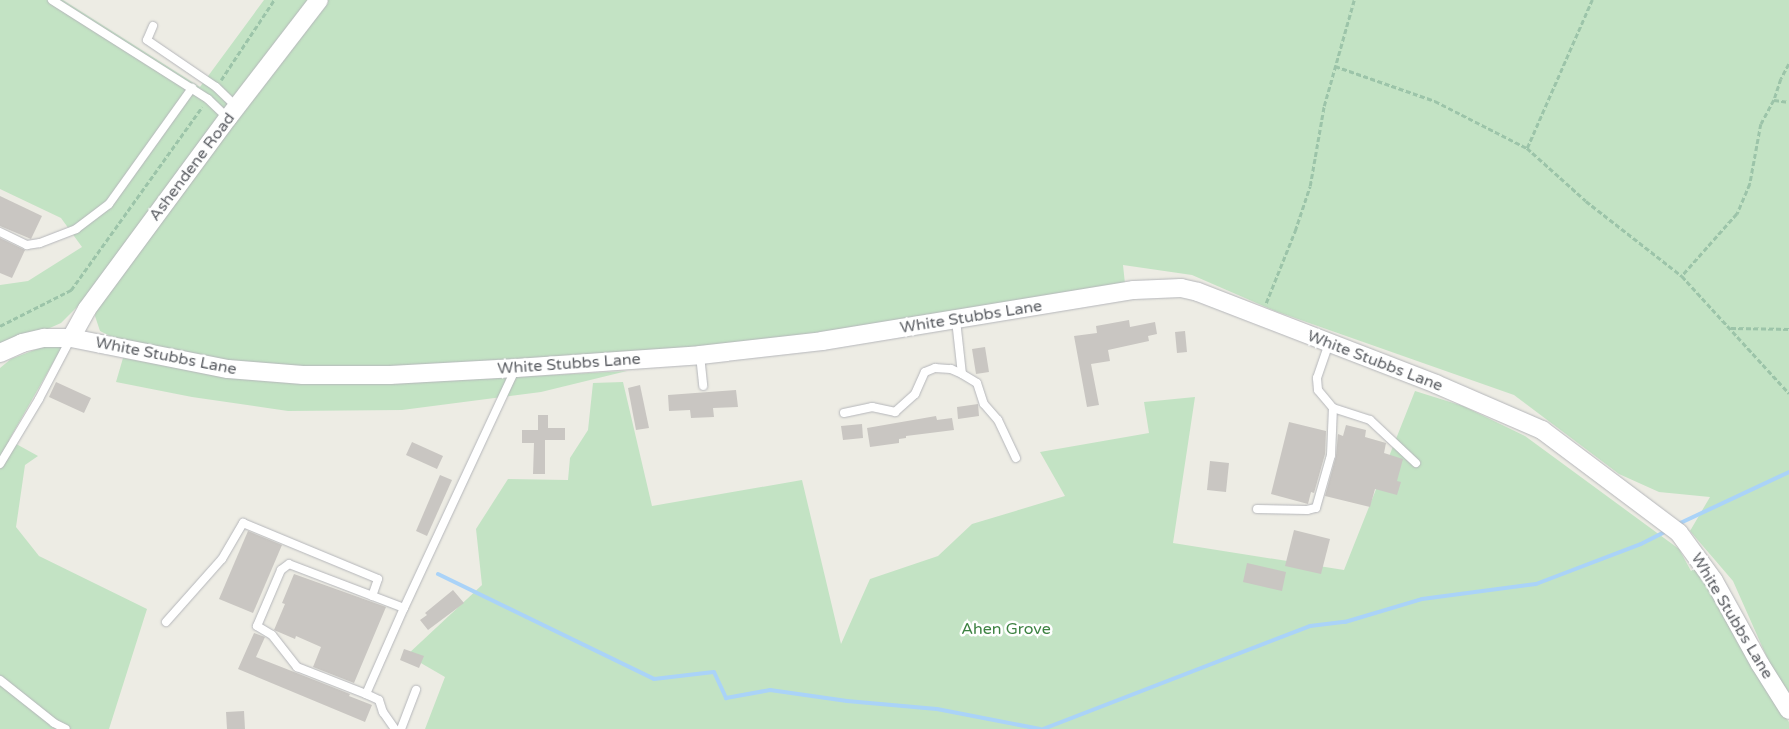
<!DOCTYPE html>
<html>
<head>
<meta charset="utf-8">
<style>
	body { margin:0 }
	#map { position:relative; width:1789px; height:729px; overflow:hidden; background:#edece4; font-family:"Varela Round",sans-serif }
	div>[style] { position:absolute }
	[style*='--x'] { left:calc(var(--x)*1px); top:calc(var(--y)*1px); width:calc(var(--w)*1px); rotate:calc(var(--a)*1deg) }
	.green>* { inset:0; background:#c3e3c4 }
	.stream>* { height:4px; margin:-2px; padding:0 2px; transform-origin:2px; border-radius:2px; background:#aad3f8 }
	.building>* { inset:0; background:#c9c6c2 }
	.path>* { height:2.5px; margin-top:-1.25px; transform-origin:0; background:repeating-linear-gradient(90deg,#9cc4a9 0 5px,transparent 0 7.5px) }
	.roads { filter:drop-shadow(0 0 1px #b5b6ba) drop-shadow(0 0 1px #b5b6ba) }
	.service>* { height:8px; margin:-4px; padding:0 4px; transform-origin:4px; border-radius:4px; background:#fff }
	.tertiary>* { height:18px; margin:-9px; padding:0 9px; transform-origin:9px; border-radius:9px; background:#fff }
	span { translate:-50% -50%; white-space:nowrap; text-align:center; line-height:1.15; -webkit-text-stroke:5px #fff; paint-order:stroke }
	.street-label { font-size:16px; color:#5c5f64 }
	.park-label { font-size:16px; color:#3d8242 }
</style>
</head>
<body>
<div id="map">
	<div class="green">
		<i style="clip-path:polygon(0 0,63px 0,200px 87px,264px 0,311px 0,91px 293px,61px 323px,34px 335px,0 343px,0 285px,28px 281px,82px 247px,61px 218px,0 189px)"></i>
		<i style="clip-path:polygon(324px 0,1789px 0,1789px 698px,1769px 662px,1733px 581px,1690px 531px,1710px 497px,1659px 492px,1619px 474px,1514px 395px,1275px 311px,1192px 275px,1123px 265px,1125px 284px,764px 341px,393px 371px,248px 366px,112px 337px,100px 331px,95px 316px,96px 308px)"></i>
		<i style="clip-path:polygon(42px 347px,62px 347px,9px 440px,38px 456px,25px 465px,16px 527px,39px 556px,147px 609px,109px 729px,0 729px,0 368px,11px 359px)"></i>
		<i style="clip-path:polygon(123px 358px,219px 375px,315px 379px,437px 381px,627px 371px,541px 392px,402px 410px,288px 411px,192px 397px,116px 382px)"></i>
		<i style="clip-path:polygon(623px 382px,652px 506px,802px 480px,841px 644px,870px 579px,938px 556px,972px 524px,1065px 496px,1040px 452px,1149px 433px,1144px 402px,1195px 397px,1173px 543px,1344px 570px,1415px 391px,1463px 406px,1525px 436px,1679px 549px,1691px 571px,1699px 566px,1782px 713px,1789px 722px,1789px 729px,425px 729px,445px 677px,407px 655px,482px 585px,476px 529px,508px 479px,568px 480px,570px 458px,588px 430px,593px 383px)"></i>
	</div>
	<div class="stream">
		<i style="--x:1676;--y:525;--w:125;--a:-25.1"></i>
		<i style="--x:438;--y:574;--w:240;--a:25.9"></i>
		<i style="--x:654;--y:679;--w:60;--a:-6.7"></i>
		<i style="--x:714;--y:672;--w:29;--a:65"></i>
		<i style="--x:726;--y:698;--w:45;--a:-10.3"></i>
		<i style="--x:770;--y:690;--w:78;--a:8.1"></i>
		<i style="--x:847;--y:701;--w:90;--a:5.1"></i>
		<i style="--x:937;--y:709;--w:105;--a:11"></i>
		<i style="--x:1043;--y:729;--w:286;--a:-21.1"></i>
		<i style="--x:1310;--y:626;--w:35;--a:-7"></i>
		<i style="--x:1345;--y:622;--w:80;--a:-16.6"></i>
		<i style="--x:1422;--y:599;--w:115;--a:-7.5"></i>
		<i style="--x:1536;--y:584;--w:112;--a:-20.9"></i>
		<i style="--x:1641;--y:544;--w:30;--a:-27"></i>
	</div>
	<div class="building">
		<i style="clip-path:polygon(0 196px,42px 216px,31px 239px,0 226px)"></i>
		<i style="clip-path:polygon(0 238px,25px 250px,12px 278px,0 273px)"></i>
		<i style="clip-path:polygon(1129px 320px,1130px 327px,1155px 322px,1157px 334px,1148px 336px,1149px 341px,1108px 350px,1110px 361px,1091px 364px,1099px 405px,1087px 407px,1074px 336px,1097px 333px,1096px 326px)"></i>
		<i style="clip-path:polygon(1185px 331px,1187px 352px,1177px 353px,1175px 332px)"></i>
		<i style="clip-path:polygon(985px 347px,989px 372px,976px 374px,972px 349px)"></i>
		<i style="clip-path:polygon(56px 382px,91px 398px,84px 413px,49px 397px)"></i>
		<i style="clip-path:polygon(640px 385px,649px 428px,636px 430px,628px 388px)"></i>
		<i style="clip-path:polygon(736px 390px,738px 407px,713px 408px,714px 417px,691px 418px,690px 410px,669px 411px,668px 395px)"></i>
		<i style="clip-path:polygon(978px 404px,979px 416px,958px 419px,957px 407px)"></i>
		<i style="clip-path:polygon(538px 415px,548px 415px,548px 428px,565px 428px,565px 440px,545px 440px,545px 474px,533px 474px,534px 443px,522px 443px,522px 430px,538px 430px)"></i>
		<i style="clip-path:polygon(936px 416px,937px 420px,952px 418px,954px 430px,906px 436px,906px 438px,899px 439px,899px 443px,870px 447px,867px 428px)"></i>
		<i style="clip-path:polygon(1289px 422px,1326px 431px,1325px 454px,1314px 493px,1311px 492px,1308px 504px,1271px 494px)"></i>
		<i style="clip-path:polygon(862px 424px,863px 438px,843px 440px,841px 426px)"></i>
		<i style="clip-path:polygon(1346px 425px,1366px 430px,1365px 437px,1386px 443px,1384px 453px,1403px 459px,1397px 481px,1401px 482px,1397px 495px,1375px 489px,1370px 507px,1325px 496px,1336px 456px,1338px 434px,1343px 436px)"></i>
		<i style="clip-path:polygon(412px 442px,443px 456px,437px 469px,406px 455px)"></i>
		<i style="clip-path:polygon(1210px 461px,1229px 463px,1226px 492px,1207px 490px)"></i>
		<i style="clip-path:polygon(440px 475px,452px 480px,427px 536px,416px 531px)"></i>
		<i style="clip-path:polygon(1294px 530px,1330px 539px,1321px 574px,1285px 566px)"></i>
		<i style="clip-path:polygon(248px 531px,282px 545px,253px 613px,219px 599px)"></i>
		<i style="clip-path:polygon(1247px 563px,1286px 572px,1282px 591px,1243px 582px)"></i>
		<i style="clip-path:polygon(294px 574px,386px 607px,354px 683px,313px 667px,321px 647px,296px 636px,295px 639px,274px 630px,285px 604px,282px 603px)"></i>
		<i style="clip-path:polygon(453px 590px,464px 603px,428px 630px,420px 620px,427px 615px,425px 613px)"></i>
		<i style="clip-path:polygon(254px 633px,265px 637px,256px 657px,350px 694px,349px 696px,372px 705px,365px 722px,238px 669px)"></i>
		<i style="clip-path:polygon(404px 649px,424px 656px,419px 668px,400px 660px)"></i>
		<i style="clip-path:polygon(244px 711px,245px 729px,227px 729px,226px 712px)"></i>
	</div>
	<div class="path">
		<i style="--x:1789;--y:64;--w:17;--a:118"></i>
		<i style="--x:1781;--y:79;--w:22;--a:108"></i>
		<i style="--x:1774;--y:100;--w:27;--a:118"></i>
		<i style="--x:1761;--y:124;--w:61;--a:100.4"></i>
		<i style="--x:1750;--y:184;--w:33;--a:113"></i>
		<i style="--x:1737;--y:214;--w:83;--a:131.6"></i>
		<i style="--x:1682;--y:276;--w:159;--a:47.6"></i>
		<i style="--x:1335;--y:66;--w:106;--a:19.3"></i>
		<i style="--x:1435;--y:101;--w:103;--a:27.1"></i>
		<i style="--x:1527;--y:148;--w:79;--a:41.9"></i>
		<i style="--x:1586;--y:201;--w:122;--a:38"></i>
		<i style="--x:221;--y:80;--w:96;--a:-56.5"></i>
		<i style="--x:1774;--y:100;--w:15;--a:8"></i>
		<i style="--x:1527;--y:148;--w:162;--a:-66.3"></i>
		<i style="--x:1266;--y:303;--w:78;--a:-68.1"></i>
		<i style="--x:1295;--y:231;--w:47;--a:-71.6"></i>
		<i style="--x:1310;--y:186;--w:81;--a:-80.1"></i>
		<i style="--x:1324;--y:106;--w:110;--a:-74.2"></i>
		<i style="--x:0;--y:326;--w:80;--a:-26.9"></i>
		<i style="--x:71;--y:290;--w:225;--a:-54.4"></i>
		<i style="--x:1731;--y:328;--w:58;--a:1"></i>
	</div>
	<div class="roads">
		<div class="service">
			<i style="--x:52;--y:0;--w:185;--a:32.4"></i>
			<i style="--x:208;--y:99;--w:28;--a:44"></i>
			<i style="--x:153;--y:26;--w:15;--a:113"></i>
			<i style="--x:147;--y:40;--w:83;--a:34.3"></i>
			<i style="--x:216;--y:87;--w:29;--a:44"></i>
			<i style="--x:0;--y:232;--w:30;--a:26"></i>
			<i style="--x:27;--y:245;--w:13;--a:-9"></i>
			<i style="--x:40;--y:243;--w:39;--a:-21"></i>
			<i style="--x:76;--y:229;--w:41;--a:-37.1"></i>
			<i style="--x:109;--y:204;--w:143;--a:-54.4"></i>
			<i style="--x:956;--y:320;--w:54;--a:83.7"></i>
			<i style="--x:962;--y:374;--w:17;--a:31"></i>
			<i style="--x:977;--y:383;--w:22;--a:72"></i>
			<i style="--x:984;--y:404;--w:21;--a:49"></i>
			<i style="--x:998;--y:420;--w:42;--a:64.7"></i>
			<i style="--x:700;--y:355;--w:31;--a:84"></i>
			<i style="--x:1333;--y:408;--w:39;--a:18"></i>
			<i style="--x:1370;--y:420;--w:63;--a:43.1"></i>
			<i style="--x:844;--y:413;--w:29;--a:-12"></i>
			<i style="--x:872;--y:407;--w:24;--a:12"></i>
			<i style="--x:895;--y:412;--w:27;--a:-42"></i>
			<i style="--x:915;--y:394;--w:24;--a:-66"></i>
			<i style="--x:925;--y:372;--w:11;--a:-22"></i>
			<i style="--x:935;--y:368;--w:16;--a:4"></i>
			<i style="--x:951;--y:369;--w:12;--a:24"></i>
			<i style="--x:0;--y:464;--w:76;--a:-59"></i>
			<i style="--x:39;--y:399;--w:67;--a:-62.3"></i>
			<i style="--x:1257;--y:509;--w:50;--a:1.1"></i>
			<i style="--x:1307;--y:510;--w:9;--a:-13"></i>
			<i style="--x:1316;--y:508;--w:55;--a:-74.2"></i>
			<i style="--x:1331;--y:455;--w:47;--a:-87.6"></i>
			<i style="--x:1333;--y:408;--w:23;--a:-130"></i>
			<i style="--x:1318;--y:390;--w:12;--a:-95"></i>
			<i style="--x:1317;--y:378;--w:37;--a:-71"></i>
			<i style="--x:404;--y:608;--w:123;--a:-159.1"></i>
			<i style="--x:289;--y:564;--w:10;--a:143"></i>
			<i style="--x:281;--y:570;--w:61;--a:113.2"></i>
			<i style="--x:257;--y:626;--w:17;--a:31"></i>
			<i style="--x:272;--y:635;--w:41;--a:52"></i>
			<i style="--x:297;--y:667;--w:74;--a:21.4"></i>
			<i style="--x:366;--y:694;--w:94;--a:-66.2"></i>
			<i style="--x:404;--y:608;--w:265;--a:-65"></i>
			<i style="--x:166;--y:622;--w:84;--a:-48.4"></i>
			<i style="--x:222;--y:559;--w:42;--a:-59.7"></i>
			<i style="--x:243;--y:523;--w:146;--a:22.5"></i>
			<i style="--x:378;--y:579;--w:18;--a:109"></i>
			<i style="--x:0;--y:680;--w:69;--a:38.5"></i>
			<i style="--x:54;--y:723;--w:13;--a:27"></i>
			<i style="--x:366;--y:694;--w:14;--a:25"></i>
			<i style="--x:379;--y:700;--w:13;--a:72"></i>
			<i style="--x:383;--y:712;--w:21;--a:55"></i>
			<i style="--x:401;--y:729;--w:42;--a:-69"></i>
		</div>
		<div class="tertiary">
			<i style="--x:71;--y:338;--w:33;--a:-61"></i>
			<i style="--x:87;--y:309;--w:237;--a:-53.6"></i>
			<i style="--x:228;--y:118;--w:149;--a:-52.4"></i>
			<i style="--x:0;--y:353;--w:24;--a:-24"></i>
			<i style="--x:22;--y:343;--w:23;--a:-13"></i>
			<i style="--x:44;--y:338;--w:27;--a:0"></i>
			<i style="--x:71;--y:338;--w:160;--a:11.2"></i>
			<i style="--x:228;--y:369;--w:75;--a:4.6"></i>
			<i style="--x:303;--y:375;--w:87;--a:0"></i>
			<i style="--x:390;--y:375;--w:126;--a:-3.2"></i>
			<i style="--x:516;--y:368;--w:184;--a:-4"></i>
			<i style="--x:700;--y:355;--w:123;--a:-6.5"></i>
			<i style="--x:822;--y:341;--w:316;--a:-9.3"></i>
			<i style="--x:1134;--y:290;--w:47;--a:-2.4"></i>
			<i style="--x:1181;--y:288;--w:17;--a:13"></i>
			<i style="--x:1198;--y:292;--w:255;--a:21.1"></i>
			<i style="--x:1436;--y:384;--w:116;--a:23.5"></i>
			<i style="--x:1542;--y:430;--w:171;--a:36.9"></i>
			<i style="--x:1679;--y:533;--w:59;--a:53.9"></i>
			<i style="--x:1714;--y:581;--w:95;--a:61"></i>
			<i style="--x:1760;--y:664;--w:54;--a:57.8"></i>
		</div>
	</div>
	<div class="street-label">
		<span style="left:192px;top:167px;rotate:-53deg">Ashendene Road</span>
		<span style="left:971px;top:317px;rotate:-9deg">White Stubbs Lane</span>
		<span style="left:166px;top:356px;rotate:11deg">White Stubbs Lane</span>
		<span style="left:1375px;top:361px;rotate:21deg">White Stubbs Lane</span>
		<span style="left:569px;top:364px;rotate:-4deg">White Stubbs Lane</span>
		<span style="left:1732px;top:616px;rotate:59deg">White Stubbs Lane</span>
	</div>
	<div class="park-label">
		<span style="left:1006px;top:629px">Ahen Grove</span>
	</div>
</div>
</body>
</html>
